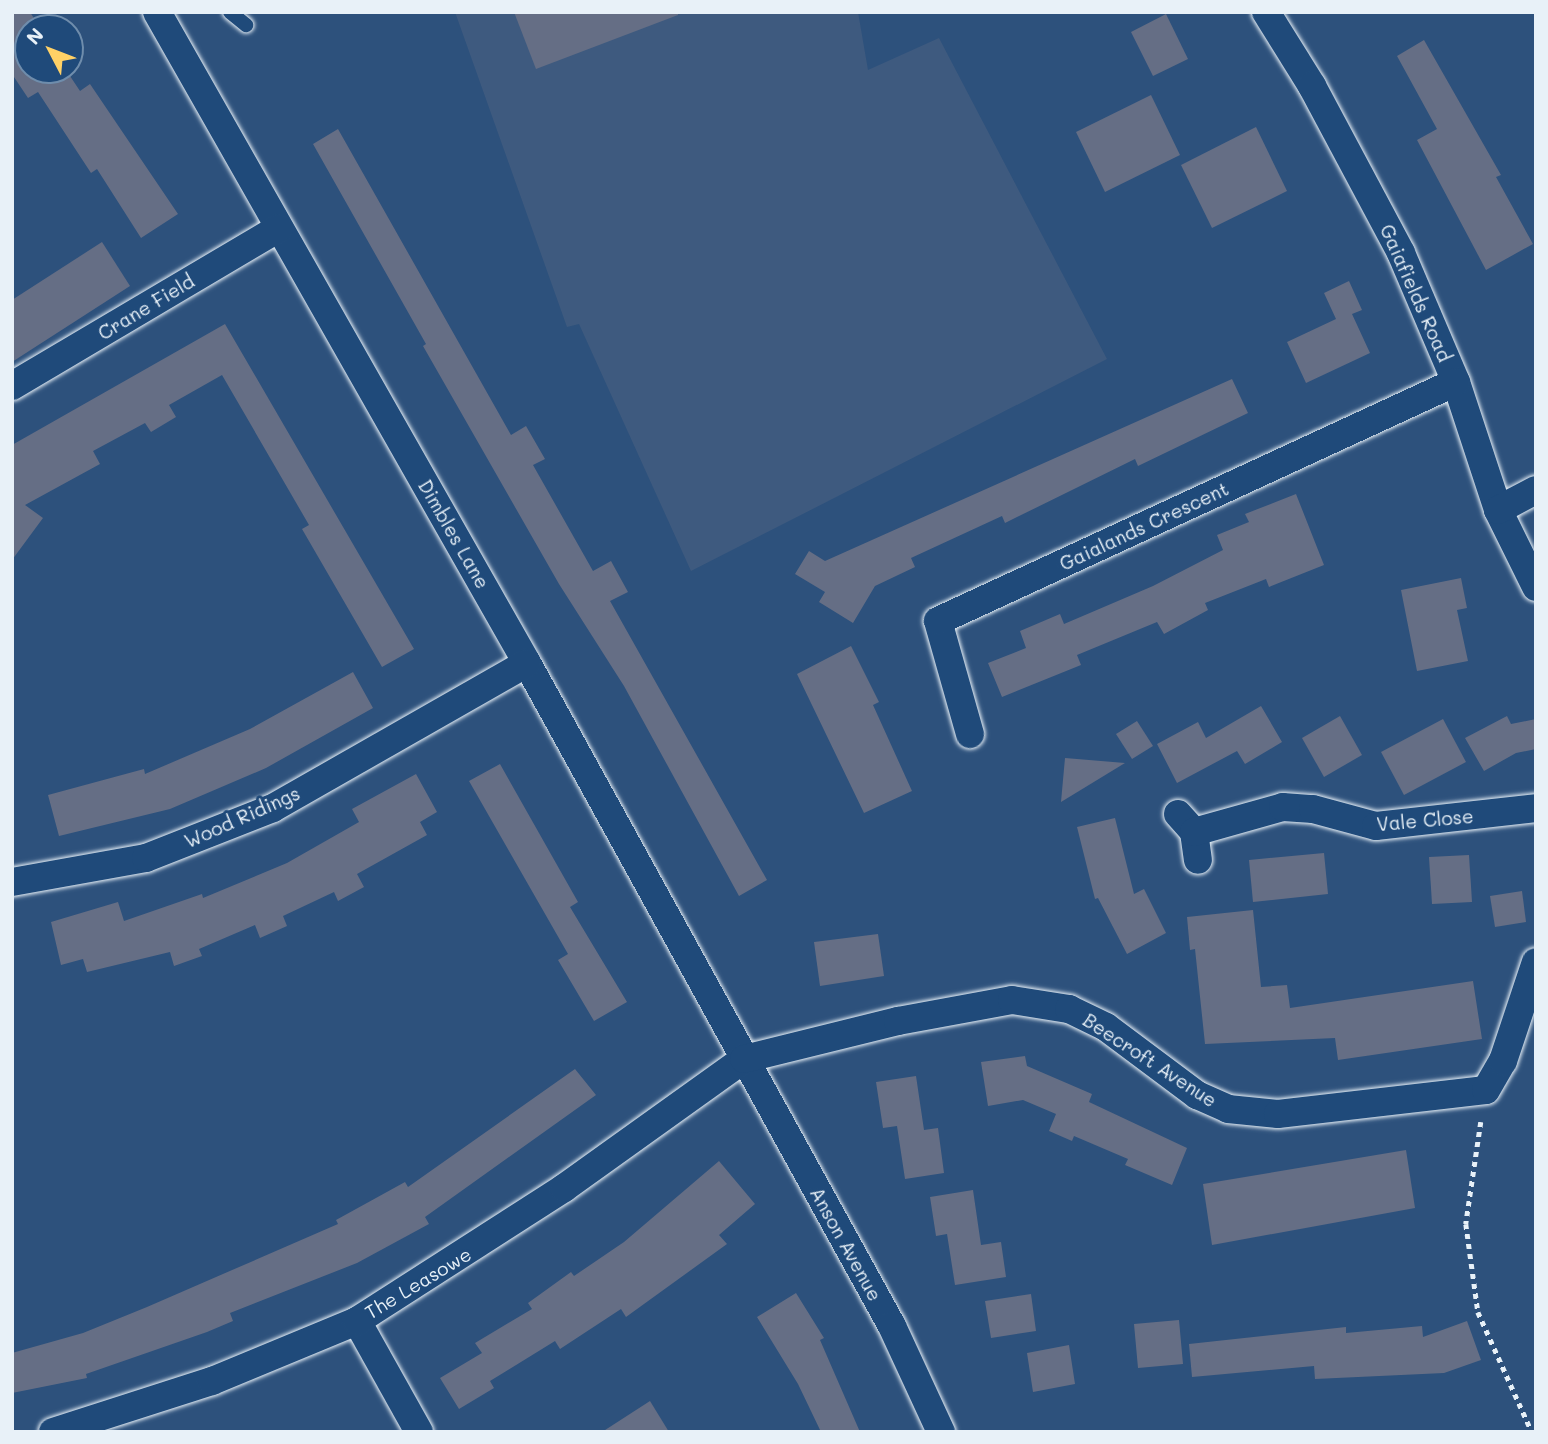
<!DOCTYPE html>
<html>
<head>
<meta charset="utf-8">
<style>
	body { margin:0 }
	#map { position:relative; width:1548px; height:1444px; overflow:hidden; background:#2d517c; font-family:Mali,sans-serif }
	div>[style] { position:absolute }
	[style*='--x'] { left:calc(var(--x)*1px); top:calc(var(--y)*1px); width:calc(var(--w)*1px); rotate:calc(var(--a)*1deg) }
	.built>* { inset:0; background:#3e5a7f }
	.building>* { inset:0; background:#656e85 }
	.path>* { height:4.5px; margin-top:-2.25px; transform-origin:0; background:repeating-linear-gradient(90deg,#e8f1f8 0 5px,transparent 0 10px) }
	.roads { filter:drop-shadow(0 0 2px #e8f1f8) drop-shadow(0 0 2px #e8f1f8) }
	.service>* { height:14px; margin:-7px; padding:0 7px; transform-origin:7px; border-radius:7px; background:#1f4a7a }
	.minor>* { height:28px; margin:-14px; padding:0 14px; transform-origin:14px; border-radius:14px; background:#1f4a7a }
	span { translate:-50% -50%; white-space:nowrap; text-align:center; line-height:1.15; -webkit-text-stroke:6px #1f4a7a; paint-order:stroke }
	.street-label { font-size:19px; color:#e8f1f8 }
	.frame { position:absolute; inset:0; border:14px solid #e8f1f8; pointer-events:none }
	.north { position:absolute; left:14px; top:14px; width:70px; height:70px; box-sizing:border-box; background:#1f4a7a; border:2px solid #6f8dac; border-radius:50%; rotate:312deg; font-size:19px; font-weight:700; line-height:28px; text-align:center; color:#e8f1f8 }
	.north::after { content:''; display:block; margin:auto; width:24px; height:32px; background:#ffd166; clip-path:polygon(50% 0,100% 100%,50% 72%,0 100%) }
</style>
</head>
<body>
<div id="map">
	<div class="built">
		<i style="clip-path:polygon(455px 12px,858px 12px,868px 70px,939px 38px,1107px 359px,691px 571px,579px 324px,567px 327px)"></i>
	</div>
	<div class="building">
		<i style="clip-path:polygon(12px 12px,30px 12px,40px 28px,28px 28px,28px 70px,66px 70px,80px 91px,90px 84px,178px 214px,141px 238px,97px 169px,91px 173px,38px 92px,28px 98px,12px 74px)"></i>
		<i style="clip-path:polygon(514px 12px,678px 12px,678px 15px,536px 69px)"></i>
		<i style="clip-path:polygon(1166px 14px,1188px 59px,1153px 76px,1131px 32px)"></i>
		<i style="clip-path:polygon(1424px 40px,1501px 175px,1496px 177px,1533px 244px,1486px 270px,1417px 140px,1437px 129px,1397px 56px)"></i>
		<i style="clip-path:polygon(1151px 95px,1180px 155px,1105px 192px,1076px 132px)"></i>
		<i style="clip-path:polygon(1256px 127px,1287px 191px,1212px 228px,1181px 165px)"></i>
		<i style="clip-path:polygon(338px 129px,511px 435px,526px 426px,545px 459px,533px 465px,593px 571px,611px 561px,628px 592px,610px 601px,767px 880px,739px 896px,624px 686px,559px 584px,423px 346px,426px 344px,313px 144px)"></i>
		<i style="clip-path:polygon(102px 242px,130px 286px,12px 362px,12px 300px)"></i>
		<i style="clip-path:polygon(1349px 281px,1362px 310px,1352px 314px,1370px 353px,1306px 383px,1287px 342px,1336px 319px,1324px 293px)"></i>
		<i style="clip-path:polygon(225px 324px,414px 649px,382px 667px,302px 529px,309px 525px,222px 375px,169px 405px,176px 417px,151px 432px,145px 423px,93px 451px,100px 464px,25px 505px,43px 518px,12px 560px,12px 445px)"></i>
		<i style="clip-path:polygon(1232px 379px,1248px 413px,1138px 466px,1135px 459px,1005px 523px,1002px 516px,911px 558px,915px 567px,875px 586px,853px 623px,819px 602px,825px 592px,795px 574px,809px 551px,825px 561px)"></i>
		<i style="clip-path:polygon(1296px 494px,1324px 565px,1269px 587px,1266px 579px,1205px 603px,1208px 610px,1164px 634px,1157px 622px,1077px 655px,1081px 665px,1002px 697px,988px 663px,1026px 648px,1020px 631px,1060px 614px,1064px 624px,1153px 586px,1223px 550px,1217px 535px,1249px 522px,1245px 514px)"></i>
		<i style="clip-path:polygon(1461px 578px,1467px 608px,1457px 610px,1468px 661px,1417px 671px,1401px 590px)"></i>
		<i style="clip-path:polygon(851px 646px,879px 702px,873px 705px,912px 791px,864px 813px,797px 674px)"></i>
		<i style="clip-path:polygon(353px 672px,373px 708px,266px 768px,170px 809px,59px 836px,48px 795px,144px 769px,145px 774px,250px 729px)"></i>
		<i style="clip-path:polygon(1261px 706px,1282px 742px,1245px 764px,1237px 751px,1177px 783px,1157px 744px,1198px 722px,1206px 738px)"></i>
		<i style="clip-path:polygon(1340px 716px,1362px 755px,1324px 777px,1302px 738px)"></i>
		<i style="clip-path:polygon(1507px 716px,1511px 724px,1536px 719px,1536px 749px,1516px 753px,1484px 771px,1465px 738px)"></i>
		<i style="clip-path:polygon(1443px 719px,1466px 762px,1404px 795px,1381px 752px)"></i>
		<i style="clip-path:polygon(1137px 721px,1153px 746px,1132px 759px,1116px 734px)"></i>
		<i style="clip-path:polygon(1065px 758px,1125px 763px,1061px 802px)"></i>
		<i style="clip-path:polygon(500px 764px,578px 902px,570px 907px,627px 1002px,594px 1021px,558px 960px,568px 954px,469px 781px)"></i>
		<i style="clip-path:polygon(416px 774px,437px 812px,420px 822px,427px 835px,357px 874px,364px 887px,338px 901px,334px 892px,283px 916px,287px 926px,260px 938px,255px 925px,199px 949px,202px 956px,174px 966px,170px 952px,87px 972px,83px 959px,61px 965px,51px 922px,118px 902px,124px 921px,202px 894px,203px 898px,287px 863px,359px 822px,352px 809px)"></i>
		<i style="clip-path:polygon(1115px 818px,1134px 894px,1144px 889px,1166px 933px,1127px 954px,1098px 898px,1095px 899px,1077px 827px)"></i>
		<i style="clip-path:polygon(1324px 853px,1328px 894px,1253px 902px,1249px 860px)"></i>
		<i style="clip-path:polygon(1469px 855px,1472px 902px,1432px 904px,1429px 857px)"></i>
		<i style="clip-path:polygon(1522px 891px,1526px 922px,1495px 927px,1490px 896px)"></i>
		<i style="clip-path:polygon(1253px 910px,1261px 987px,1287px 985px,1290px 1008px,1473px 981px,1482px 1039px,1338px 1060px,1335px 1038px,1205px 1044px,1195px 949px,1190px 950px,1187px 917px)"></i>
		<i style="clip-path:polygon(878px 934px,884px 976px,820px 986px,814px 942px)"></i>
		<i style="clip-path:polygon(1025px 1056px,1027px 1066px,1092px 1094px,1089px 1102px,1187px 1148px,1172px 1185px,1125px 1165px,1128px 1159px,1074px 1136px,1072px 1141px,1049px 1131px,1056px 1114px,1023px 1100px,988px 1106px,981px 1062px)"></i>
		<i style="clip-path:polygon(575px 1069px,596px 1095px,425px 1217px,429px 1224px,357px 1263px,230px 1313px,233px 1321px,207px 1332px,86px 1374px,87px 1378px,12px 1393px,12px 1353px,83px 1333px,147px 1307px,338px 1224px,336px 1220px,405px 1182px,408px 1187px)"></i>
		<i style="clip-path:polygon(916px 1076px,924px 1130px,938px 1128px,944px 1173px,905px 1179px,897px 1126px,883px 1128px,876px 1082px)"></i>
		<i style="clip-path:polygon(1406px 1150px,1415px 1208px,1212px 1245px,1203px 1184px)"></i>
		<i style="clip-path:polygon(719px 1161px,755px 1204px,719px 1235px,727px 1244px,626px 1317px,621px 1309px,560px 1349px,555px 1341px,490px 1381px,494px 1388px,459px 1409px,440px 1378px,482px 1353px,475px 1343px,532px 1309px,528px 1303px,571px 1272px,574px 1276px,624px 1242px)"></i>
		<i style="clip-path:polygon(973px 1190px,981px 1245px,1001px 1242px,1006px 1277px,955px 1285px,947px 1234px,936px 1236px,930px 1197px)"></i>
		<i style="clip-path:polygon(796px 1293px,824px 1338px,820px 1340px,860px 1432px,821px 1432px,798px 1384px,757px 1317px)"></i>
		<i style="clip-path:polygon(1031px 1294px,1036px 1331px,991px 1338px,985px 1301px)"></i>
		<i style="clip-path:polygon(1179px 1320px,1183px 1364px,1138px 1368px,1134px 1324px)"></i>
		<i style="clip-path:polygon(1467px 1321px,1481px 1360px,1444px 1373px,1315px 1379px,1314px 1366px,1192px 1377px,1189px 1344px,1346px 1327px,1346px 1333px,1422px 1326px,1423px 1337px)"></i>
		<i style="clip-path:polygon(1069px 1345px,1075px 1384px,1033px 1392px,1027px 1353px)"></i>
		<i style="clip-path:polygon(650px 1401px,669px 1432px,602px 1432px)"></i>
	</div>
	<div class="path">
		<i style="--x:1481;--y:1122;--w:103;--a:98.4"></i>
		<i style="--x:1466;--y:1224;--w:89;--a:82.2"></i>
		<i style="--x:1478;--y:1312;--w:132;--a:65.8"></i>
	</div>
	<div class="roads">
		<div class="service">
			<i style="--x:230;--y:12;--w:21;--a:39"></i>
		</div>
		<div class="minor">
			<i style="--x:157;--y:12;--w:749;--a:60.39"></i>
			<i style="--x:527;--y:663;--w:757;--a:61.17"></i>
			<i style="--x:892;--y:1326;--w:117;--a:65.2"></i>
			<i style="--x:1266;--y:12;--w:87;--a:58.1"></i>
			<i style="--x:1312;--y:86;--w:189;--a:61.9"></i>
			<i style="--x:1401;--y:253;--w:140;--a:66.9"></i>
			<i style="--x:1456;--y:382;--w:135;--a:71.8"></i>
			<i style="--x:1498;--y:510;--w:86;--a:63.7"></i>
			<i style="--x:12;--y:386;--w:310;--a:-30.6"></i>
			<i style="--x:1498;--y:510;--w:43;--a:-27.8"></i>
			<i style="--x:970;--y:734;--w:117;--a:-105.8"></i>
			<i style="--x:938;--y:621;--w:570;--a:-24.77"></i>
			<i style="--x:1178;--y:814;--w:24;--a:48"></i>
			<i style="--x:1194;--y:832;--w:28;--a:82"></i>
			<i style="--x:1194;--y:832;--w:92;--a:-15.7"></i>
			<i style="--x:1283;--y:807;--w:30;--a:4"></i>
			<i style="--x:1313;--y:809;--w:65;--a:15.1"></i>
			<i style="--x:1376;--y:826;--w:161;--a:-6.4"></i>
			<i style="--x:12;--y:882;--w:136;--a:-10.2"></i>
			<i style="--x:146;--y:858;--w:136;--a:-21.5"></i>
			<i style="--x:273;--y:808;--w:292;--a:-29.7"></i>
			<i style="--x:357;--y:1321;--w:127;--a:60.8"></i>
			<i style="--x:53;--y:1432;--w:167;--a:-17.8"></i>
			<i style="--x:212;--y:1381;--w:157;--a:-22.5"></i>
			<i style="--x:357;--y:1321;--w:246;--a:-32.7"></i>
			<i style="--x:564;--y:1188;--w:221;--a:-35.6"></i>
			<i style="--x:744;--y:1059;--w:159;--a:-13.9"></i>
			<i style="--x:898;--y:1021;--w:116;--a:-10.4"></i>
			<i style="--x:1012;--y:1000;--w:58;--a:9"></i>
			<i style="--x:1069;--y:1009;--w:41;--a:25.9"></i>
			<i style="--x:1106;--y:1027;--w:114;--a:36.8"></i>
			<i style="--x:1197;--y:1095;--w:34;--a:24"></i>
			<i style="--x:1228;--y:1109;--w:50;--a:5.7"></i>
			<i style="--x:1278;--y:1114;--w:209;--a:-6.6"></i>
			<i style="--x:1486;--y:1090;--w:34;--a:-60"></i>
			<i style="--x:1503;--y:1061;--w:104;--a:-71.6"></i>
		</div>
	</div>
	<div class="street-label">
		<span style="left:1416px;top:293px;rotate:66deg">Gaiafields Road</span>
		<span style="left:146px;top:307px;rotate:-31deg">Crane Field</span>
		<span style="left:1144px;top:526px;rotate:-25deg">Gaialands Crescent</span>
		<span style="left:454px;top:534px;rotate:60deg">Dimbles Lane</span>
		<span style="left:242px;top:817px;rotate:-24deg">Wood Ridings</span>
		<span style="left:1425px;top:820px;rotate:-5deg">Vale Close</span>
		<span style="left:1150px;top:1060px;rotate:33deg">Beecroft Avenue</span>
		<span style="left:846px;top:1244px;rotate:61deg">Anson Avenue</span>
		<span style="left:418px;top:1283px;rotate:-31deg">The Leasowe</span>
	</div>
	<div class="frame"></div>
	<div class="north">N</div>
</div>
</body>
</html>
